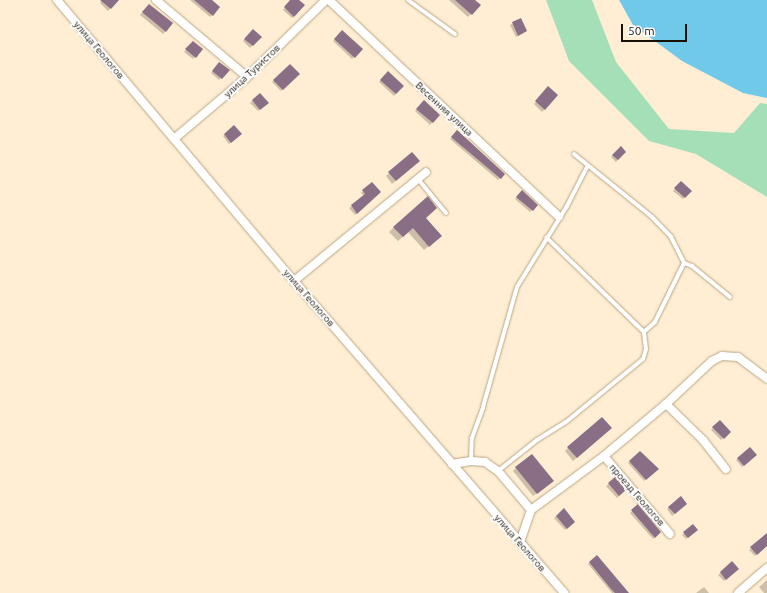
<!DOCTYPE html>
<html>
<head>
<meta charset="utf-8">
<style>
	body { margin:0 }
	#map { position:relative; width:767px; height:593px; overflow:hidden; background:#ffeed3; font-family:Ubuntu,sans-serif }
	div>[style] { position:absolute }
	[style*='--x'] { left:calc(var(--x)*1px); top:calc(var(--y)*1px); width:calc(var(--w)*1px); rotate:calc(var(--a)*1deg) }
	.green>* { inset:0; background:#a5dfb8 }
	.water>* { inset:0; background:#71c9e9 }
	.shadow>* { inset:0; background:#0003 }
	.building>* { inset:0; background:#8a6e85 }
	.roads { filter:drop-shadow(0 0 1px #baa686) drop-shadow(0 0 1px #baa686) }
	.service>* { height:4px; margin:-2px; padding:0 2px; transform-origin:2px; border-radius:2px; background:#fff }
	.minor>* { height:8px; margin:-4px; padding:0 4px; transform-origin:4px; border-radius:4px; background:#fff }
	span { translate:-50% -50%; white-space:nowrap; text-align:center; line-height:1.15; -webkit-text-stroke:3.5px #fff; paint-order:stroke }
	.street-label { font-size:10px; color:#171005 }
	.scale { position:absolute; left:621px; top:24px; width:66px; height:18px; box-sizing:border-box; border:2px solid #171005; border-top:0; padding-left:5px; font-size:12px; line-height:14px; white-space:nowrap; color:#171005; -webkit-text-stroke:3px #fff; paint-order:stroke }
</style>
</head>
<body>
<div id="map">
	<div class="green">
		<i style="clip-path:polygon(546px 0,592px 0,616px 62px,669px 129px,734px 133px,760px 103px,767px 104px,767px 197px,696px 154px,649px 141px,569px 61px)"></i>
	</div>
	<div class="water">
		<i style="clip-path:polygon(619px 0,767px 0,767px 98px,743px 93px,682px 61px,633px 25px)"></i>
	</div>
	<div class="shadow">
		<i style="clip-path:polygon(102px 0,117px 0,108px 11px,100px 3px)"></i>
		<i style="clip-path:polygon(190px 0,211px 0,219px 7px,210px 17px)"></i>
		<i style="clip-path:polygon(292px 0,298px 0,304px 5px,292px 18px,283px 10px)"></i>
		<i style="clip-path:polygon(449px 0,474px 0,471px 14px,468px 17px)"></i>
		<i style="clip-path:polygon(149px 5px,172px 23px,163px 34px,140px 15px)"></i>
		<i style="clip-path:polygon(520px 19px,526px 31px,516px 37px,510px 25px)"></i>
		<i style="clip-path:polygon(253px 30px,261px 37px,250px 48px,243px 41px)"></i>
		<i style="clip-path:polygon(342px 32px,361px 49px,352px 59px,333px 41px)"></i>
		<i style="clip-path:polygon(193px 42px,202px 49px,193px 59px,184px 52px)"></i>
		<i style="clip-path:polygon(218px 65px,228px 70px,219px 80px,211px 73px)"></i>
		<i style="clip-path:polygon(290px 65px,299px 74px,281px 91px,272px 82px)"></i>
		<i style="clip-path:polygon(388px 72px,403px 86px,394px 96px,379px 82px)"></i>
		<i style="clip-path:polygon(548px 88px,557px 96px,542px 112px,534px 104px)"></i>
		<i style="clip-path:polygon(260px 94px,268px 103px,258px 111px,250px 103px)"></i>
		<i style="clip-path:polygon(424px 102px,439px 115px,430px 125px,415px 111px)"></i>
		<i style="clip-path:polygon(234px 127px,240px 134px,229px 144px,223px 136px)"></i>
		<i style="clip-path:polygon(458px 131px,504px 174px,498px 180px,450px 139px)"></i>
		<i style="clip-path:polygon(621px 148px,625px 152px,616px 162px,611px 157px)"></i>
		<i style="clip-path:polygon(415px 164px,392px 184px,386px 176px,389px 173px)"></i>
		<i style="clip-path:polygon(681px 182px,691px 191px,683px 199px,673px 191px)"></i>
		<i style="clip-path:polygon(372px 183px,380px 192px,355px 215px,349px 208px,364px 196px,361px 193px)"></i>
		<i style="clip-path:polygon(522px 191px,537px 205px,530px 212px,515px 199px)"></i>
		<i style="clip-path:polygon(425px 218px,436px 240px,424px 250px,408px 232px,398px 241px,389px 232px,394px 227px)"></i>
		<i style="clip-path:polygon(720px 421px,730px 432px,721px 440px,711px 430px)"></i>
		<i style="clip-path:polygon(607px 431px,573px 461px,565px 451px,568px 448px)"></i>
		<i style="clip-path:polygon(750px 448px,755px 455px,742px 467px,736px 460px)"></i>
		<i style="clip-path:polygon(640px 453px,657px 469px,644px 481px,628px 463px)"></i>
		<i style="clip-path:polygon(516px 468px,549px 484px,533px 496px,513px 471px)"></i>
		<i style="clip-path:polygon(615px 479px,625px 490px,617px 498px,606px 486px)"></i>
		<i style="clip-path:polygon(680px 497px,686px 504px,672px 516px,667px 509px)"></i>
		<i style="clip-path:polygon(638px 506px,660px 532px,653px 539px,630px 513px)"></i>
		<i style="clip-path:polygon(564px 510px,574px 522px,565px 530px,554px 518px)"></i>
		<i style="clip-path:polygon(693px 525px,696px 530px,686px 539px,682px 535px)"></i>
		<i style="clip-path:polygon(767px 534px,767px 545px,755px 556px,749px 550px)"></i>
		<i style="clip-path:polygon(597px 556px,628px 593px,612px 593px,588px 564px)"></i>
		<i style="clip-path:polygon(732px 563px,738px 569px,724px 581px,718px 575px)"></i>
		<i style="clip-path:polygon(767px 580px,767px 593px,764px 593px,759px 587px)"></i>
		<i style="clip-path:polygon(704px 587px,709px 593px,696px 593px)"></i>
	</div>
	<div class="building">
		<i style="clip-path:polygon(100px 0,119px 0,111px 9px)"></i>
		<i style="clip-path:polygon(194px 0,212px 0,220px 7px,213px 16px)"></i>
		<i style="clip-path:polygon(290px 0,299px 0,305px 5px,294px 17px,284px 7px)"></i>
		<i style="clip-path:polygon(455px 0,475px 0,481px 5px,472px 15px)"></i>
		<i style="clip-path:polygon(149px 4px,173px 23px,166px 32px,142px 12px)"></i>
		<i style="clip-path:polygon(521px 18px,527px 31px,518px 36px,512px 22px)"></i>
		<i style="clip-path:polygon(253px 29px,262px 37px,253px 46px,244px 39px)"></i>
		<i style="clip-path:polygon(342px 30px,363px 49px,355px 58px,334px 39px)"></i>
		<i style="clip-path:polygon(193px 41px,203px 49px,196px 58px,185px 49px)"></i>
		<i style="clip-path:polygon(219px 62px,230px 70px,222px 79px,212px 71px)"></i>
		<i style="clip-path:polygon(290px 64px,300px 74px,283px 90px,273px 80px)"></i>
		<i style="clip-path:polygon(388px 71px,404px 86px,396px 94px,380px 80px)"></i>
		<i style="clip-path:polygon(548px 86px,558px 95px,545px 110px,535px 101px)"></i>
		<i style="clip-path:polygon(260px 93px,269px 103px,260px 110px,252px 100px)"></i>
		<i style="clip-path:polygon(424px 100px,440px 115px,433px 123px,416px 109px)"></i>
		<i style="clip-path:polygon(234px 125px,242px 134px,231px 143px,224px 134px)"></i>
		<i style="clip-path:polygon(457px 130px,505px 174px,501px 179px,451px 137px)"></i>
		<i style="clip-path:polygon(621px 146px,626px 152px,618px 160px,612px 155px)"></i>
		<i style="clip-path:polygon(412px 152px,420px 161px,396px 181px,388px 172px)"></i>
		<i style="clip-path:polygon(681px 181px,692px 191px,685px 198px,674px 188px)"></i>
		<i style="clip-path:polygon(372px 182px,381px 192px,357px 214px,351px 205px,365px 194px,362px 190px)"></i>
		<i style="clip-path:polygon(522px 190px,538px 205px,533px 211px,516px 197px)"></i>
		<i style="clip-path:polygon(428px 196px,437px 208px,426px 218px,442px 236px,429px 247px,413px 228px,403px 237px,393px 227px)"></i>
		<i style="clip-path:polygon(602px 417px,612px 428px,577px 458px,567px 447px)"></i>
		<i style="clip-path:polygon(720px 420px,731px 432px,724px 439px,712px 427px)"></i>
		<i style="clip-path:polygon(750px 447px,757px 455px,744px 466px,737px 458px)"></i>
		<i style="clip-path:polygon(640px 451px,659px 469px,646px 480px,629px 461px)"></i>
		<i style="clip-path:polygon(532px 454px,554px 481px,537px 494px,515px 467px)"></i>
		<i style="clip-path:polygon(615px 477px,626px 490px,619px 496px,608px 483px)"></i>
		<i style="clip-path:polygon(681px 496px,687px 504px,675px 514px,668px 507px)"></i>
		<i style="clip-path:polygon(638px 504px,661px 532px,655px 538px,631px 510px)"></i>
		<i style="clip-path:polygon(564px 508px,575px 522px,567px 529px,556px 516px)"></i>
		<i style="clip-path:polygon(693px 524px,698px 530px,688px 538px,683px 532px)"></i>
		<i style="clip-path:polygon(767px 533px,767px 546px,757px 555px,750px 547px)"></i>
		<i style="clip-path:polygon(597px 555px,629px 593px,615px 593px,611px 589px,589px 562px)"></i>
		<i style="clip-path:polygon(732px 561px,739px 569px,726px 580px,720px 572px)"></i>
	</div>
	<div class="roads">
		<div class="service">
			<i style="--x:408;--y:0;--w:58;--a:35.9"></i>
			<i style="--x:574;--y:154;--w:100;--a:38.9"></i>
			<i style="--x:652;--y:217;--w:28;--a:46"></i>
			<i style="--x:671;--y:237;--w:29;--a:63"></i>
			<i style="--x:684;--y:263;--w:66;--a:116.2"></i>
			<i style="--x:655;--y:322;--w:15;--a:138"></i>
			<i style="--x:418;--y:179;--w:44;--a:50.5"></i>
			<i style="--x:684;--y:263;--w:9;--a:21"></i>
			<i style="--x:692;--y:266;--w:49;--a:39.2"></i>
			<i style="--x:471;--y:461;--w:23;--a:-88"></i>
			<i style="--x:472;--y:438;--w:33;--a:-70"></i>
			<i style="--x:483;--y:407;--w:125;--a:-74.2"></i>
			<i style="--x:517;--y:287;--w:95;--a:-58.3"></i>
			<i style="--x:567;--y:206;--w:44;--a:-62.9"></i>
			<i style="--x:498;--y:471;--w:50;--a:-38.5"></i>
			<i style="--x:537;--y:440;--w:34;--a:-32"></i>
			<i style="--x:566;--y:422;--w:99;--a:-39.3"></i>
			<i style="--x:643;--y:359;--w:10;--a:-73"></i>
			<i style="--x:646;--y:349;--w:17;--a:-97"></i>
			<i style="--x:644;--y:332;--w:136;--a:-135.9"></i>
		</div>
		<div class="minor">
			<i style="--x:57;--y:0;--w:368;--a:49.9"></i>
			<i style="--x:294;--y:281;--w:413;--a:49.1"></i>
			<i style="--x:156;--y:0;--w:119;--a:40.2"></i>
			<i style="--x:329;--y:0;--w:316;--a:43.3"></i>
			<i style="--x:174;--y:139;--w:96;--a:-40.3"></i>
			<i style="--x:247;--y:77;--w:110;--a:-44.3"></i>
			<i style="--x:294;--y:281;--w:171;--a:-39.5"></i>
			<i style="--x:666;--y:404;--w:52;--a:44.2"></i>
			<i style="--x:703;--y:440;--w:37;--a:52"></i>
			<i style="--x:604;--y:456;--w:102;--a:49.8"></i>
			<i style="--x:452;--y:464;--w:19;--a:-9"></i>
			<i style="--x:471;--y:461;--w:14;--a:4"></i>
			<i style="--x:485;--y:462;--w:16;--a:35"></i>
			<i style="--x:498;--y:471;--w:51;--a:49.8"></i>
			<i style="--x:520;--y:542;--w:34;--a:-71"></i>
			<i style="--x:531;--y:510;--w:91;--a:-36.5"></i>
			<i style="--x:604;--y:456;--w:81;--a:-40"></i>
			<i style="--x:666;--y:404;--w:63;--a:-43.1"></i>
			<i style="--x:712;--y:361;--w:11;--a:-27"></i>
			<i style="--x:722;--y:356;--w:16;--a:4"></i>
			<i style="--x:738;--y:357;--w:36;--a:37"></i>
			<i style="--x:738;--y:593;--w:38;--a:-41"></i>
		</div>
	</div>
	<div class="street-label">
		<span style="left:99px;top:50px;rotate:50deg">улица Геологов</span>
		<span style="left:252px;top:71px;rotate:-43deg">улица Туристов</span>
		<span style="left:444px;top:109px;rotate:43deg">Весенняя улица</span>
		<span style="left:309px;top:298px;rotate:49deg">улица Геологов</span>
		<span style="left:637px;top:495px;rotate:49deg">проезд Геологов</span>
		<span style="left:520px;top:543px;rotate:49deg">улица Геологов</span>
	</div>
	<div class="scale">50 m</div>
</div>
</body>
</html>
